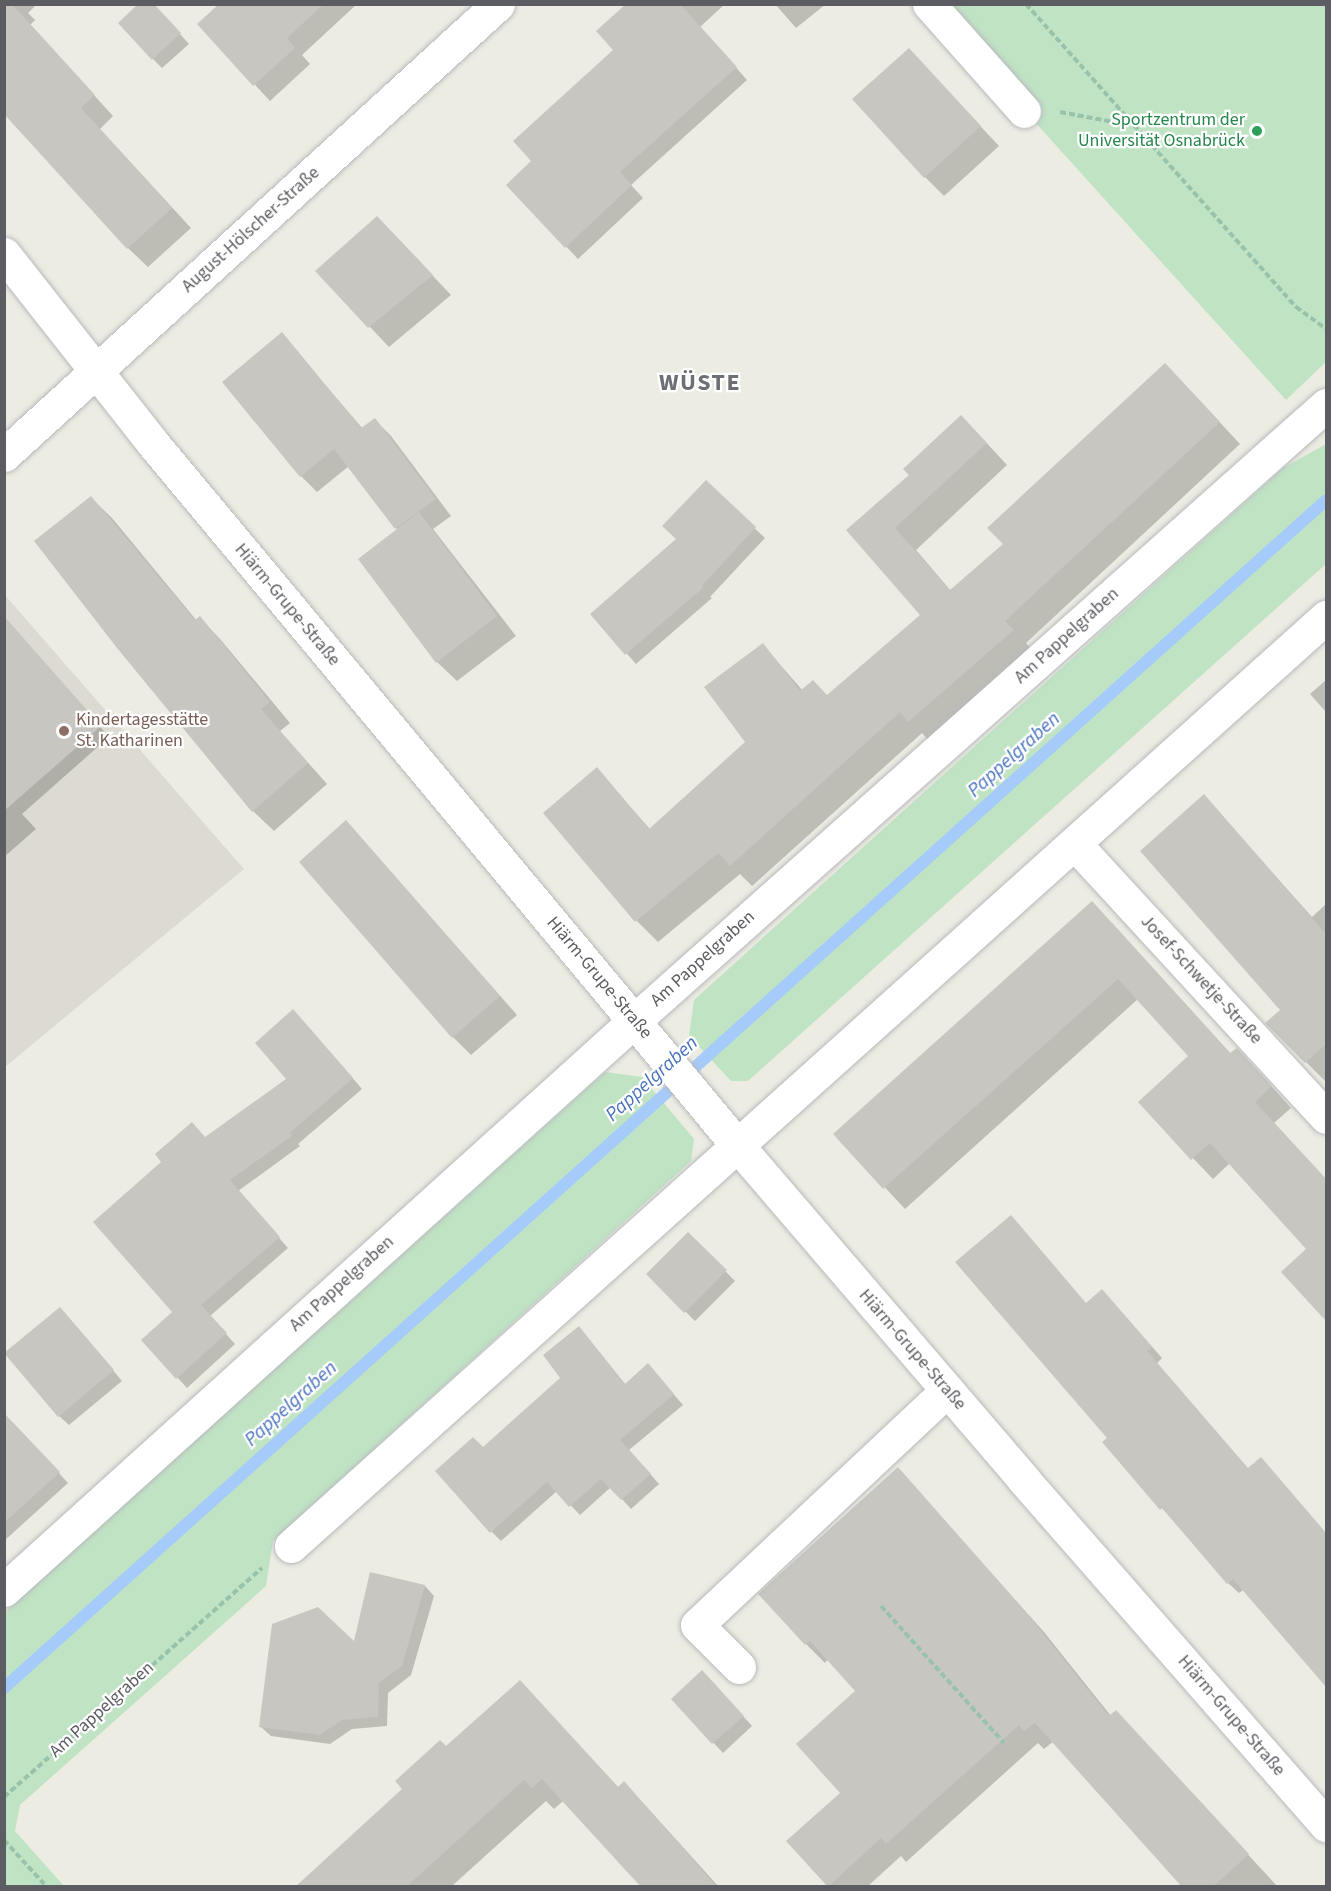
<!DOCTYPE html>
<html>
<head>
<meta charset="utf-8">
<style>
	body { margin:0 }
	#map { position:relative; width:1331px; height:1891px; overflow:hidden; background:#edece3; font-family:"Source Sans 3",sans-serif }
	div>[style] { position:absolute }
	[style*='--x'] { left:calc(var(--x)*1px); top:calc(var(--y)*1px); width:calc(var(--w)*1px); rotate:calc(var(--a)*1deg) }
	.education>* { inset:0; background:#dddbd1 }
	.green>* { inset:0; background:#c0e3c4 }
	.shadow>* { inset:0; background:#0003 }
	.stream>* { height:12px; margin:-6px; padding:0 6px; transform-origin:6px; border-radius:6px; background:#a5cbfa }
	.building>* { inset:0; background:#c8c6c0 }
	.path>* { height:4px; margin-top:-2px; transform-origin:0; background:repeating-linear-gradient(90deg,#98c2a9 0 6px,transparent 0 9px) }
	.roads { filter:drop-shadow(0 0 2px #b8b9be) drop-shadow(0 0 2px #b8b9be) }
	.minor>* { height:33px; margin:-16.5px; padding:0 16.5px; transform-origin:16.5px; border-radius:16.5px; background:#fff }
	.dots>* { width:16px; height:16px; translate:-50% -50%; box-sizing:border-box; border:3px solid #fff; border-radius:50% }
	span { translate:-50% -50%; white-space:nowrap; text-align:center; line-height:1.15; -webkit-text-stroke:4.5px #fff; paint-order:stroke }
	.leisure-label { font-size:18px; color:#27864d }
	.right { translate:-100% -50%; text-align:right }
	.street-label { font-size:18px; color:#5b5d63 }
	.education-label { font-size:18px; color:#785e54 }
	.left { translate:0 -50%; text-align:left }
	.water-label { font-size:20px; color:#4973bc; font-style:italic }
	.district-label { font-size:24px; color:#6c6f74; font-weight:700; letter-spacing:1.5px }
	.frame { position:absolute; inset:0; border:6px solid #5b5d63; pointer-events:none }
</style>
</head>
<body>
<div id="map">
	<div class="education">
		<i style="clip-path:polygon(4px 594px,244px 869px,5px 1067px,4px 1067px)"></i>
	</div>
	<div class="green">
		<i style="clip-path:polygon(929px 5px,1326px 5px,1326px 362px,1286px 400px)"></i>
		<i style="clip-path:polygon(1326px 444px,1326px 564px,748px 1081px,731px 1081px,689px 1036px,694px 1000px,1283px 468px)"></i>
		<i style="clip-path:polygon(605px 1072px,642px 1077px,694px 1139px,691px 1161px,273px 1541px,266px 1586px,20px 1805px,15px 1831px,64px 1886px,5px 1886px,4px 1613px)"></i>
	</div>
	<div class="shadow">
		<i style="clip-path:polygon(4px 4px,37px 4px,28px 13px,35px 20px,30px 25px,113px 116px,100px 129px,191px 228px,148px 267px,128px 248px)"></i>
		<i style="clip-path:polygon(153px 4px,189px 44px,162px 68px,153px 59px)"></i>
		<i style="clip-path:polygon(221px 4px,357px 4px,302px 55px,310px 64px,270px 101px,199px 24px)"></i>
		<i style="clip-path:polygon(628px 4px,725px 4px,700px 27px,747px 80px,631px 185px,643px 198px,578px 259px,508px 185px,533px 161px,615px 50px)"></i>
		<i style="clip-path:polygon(775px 4px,826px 4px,796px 28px)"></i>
		<i style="clip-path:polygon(909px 50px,999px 146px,944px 196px,925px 177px)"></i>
		<i style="clip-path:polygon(397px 238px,451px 295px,389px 347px,317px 271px)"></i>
		<i style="clip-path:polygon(282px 335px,363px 429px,375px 420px,391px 436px,451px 516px,433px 529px,516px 636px,457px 681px,437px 662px,398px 530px,349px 466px,317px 492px,301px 476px)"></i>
		<i style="clip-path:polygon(1186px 386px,1240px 444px,1026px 643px,1034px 652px,930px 742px,922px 733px,752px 886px,740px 874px,658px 942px,637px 921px,597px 770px,650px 829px,747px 742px,763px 645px,803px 691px,828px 697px,923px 616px,848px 530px,982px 438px,1007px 465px,916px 550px,951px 591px)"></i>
		<i style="clip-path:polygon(706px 483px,765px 538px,710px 597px,712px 598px,636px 664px,592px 614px,678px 540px)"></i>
		<i style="clip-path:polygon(91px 498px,112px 518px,197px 621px,200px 618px,220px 639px,290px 723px,280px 731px,327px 784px,274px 831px,253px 811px)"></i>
		<i style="clip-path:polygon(4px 617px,109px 737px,22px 814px,36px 829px,4px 857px)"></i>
		<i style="clip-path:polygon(1326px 680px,1326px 712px,1310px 694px)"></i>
		<i style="clip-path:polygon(1204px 796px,1312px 917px,1326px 904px,1326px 1082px,1267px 1023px,1282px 1010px)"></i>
		<i style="clip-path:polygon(346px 822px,517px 1015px,471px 1055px,453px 1037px)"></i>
		<i style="clip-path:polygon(1112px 923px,1231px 1054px,1257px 1070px,1291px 1108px,1274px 1123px,1326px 1179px,1326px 1318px,1284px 1272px,1309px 1249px,1230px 1163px,1213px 1179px,1140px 1103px,1190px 1056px,1138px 999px,905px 1209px,835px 1134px)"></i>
		<i style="clip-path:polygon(303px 1021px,362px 1089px,298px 1144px,300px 1146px,238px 1191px,288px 1248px,210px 1316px,235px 1344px,187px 1388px,143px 1340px,174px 1312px,206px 1138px,288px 1080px)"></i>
		<i style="clip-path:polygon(1011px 1217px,1086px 1304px,1112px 1301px,1162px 1358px,1157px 1363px,1248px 1470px,1271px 1470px,1326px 1533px,1326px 1673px,1321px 1677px,1243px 1590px,1239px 1593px,1228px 1583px,1104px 1442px,1109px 1438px)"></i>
		<i style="clip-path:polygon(688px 1234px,735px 1281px,695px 1321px,648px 1274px)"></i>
		<i style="clip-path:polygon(69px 1318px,122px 1381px,69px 1425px,59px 1416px)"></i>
		<i style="clip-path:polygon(579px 1328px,626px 1385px,657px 1375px,683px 1405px,629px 1450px,659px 1484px,631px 1509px,611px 1487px,580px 1515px,557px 1491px,501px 1541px,492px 1532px,483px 1449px,562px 1378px)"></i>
		<i style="clip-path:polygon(4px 1430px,22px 1433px,68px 1483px,4px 1541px)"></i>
		<i style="clip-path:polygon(898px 1469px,1044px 1632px,1111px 1716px,1134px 1731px,1277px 1886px,1183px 1886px,1054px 1741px,1044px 1749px,1038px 1743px,906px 1862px,901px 1856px,868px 1886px,830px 1886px,788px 1841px,842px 1793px,857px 1691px,828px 1659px,825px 1663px,806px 1644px)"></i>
		<i style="clip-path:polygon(425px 1586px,434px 1596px,411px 1675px,388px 1693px,387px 1726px,352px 1729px,330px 1744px,271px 1736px,261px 1727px)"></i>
		<i style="clip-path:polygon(520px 1682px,619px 1788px,624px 1783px,645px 1805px,718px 1886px,642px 1886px,563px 1801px,554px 1809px,546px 1801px,452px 1886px,328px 1886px,446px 1748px)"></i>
		<i style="clip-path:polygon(712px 1682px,752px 1726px,723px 1753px,673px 1699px)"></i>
	</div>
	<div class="stream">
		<i style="--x:4;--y:1688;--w:1777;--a:-41.94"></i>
	</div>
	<div class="building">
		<i style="clip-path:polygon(4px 4px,12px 4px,95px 95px,81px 108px,172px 208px,127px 249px,4px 114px)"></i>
		<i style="clip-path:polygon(138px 4px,154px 4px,181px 33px,152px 60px,118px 23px)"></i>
		<i style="clip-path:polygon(219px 4px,324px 4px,287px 38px,295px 48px,253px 86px,197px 24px)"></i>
		<i style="clip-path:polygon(626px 4px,680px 4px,737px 67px,620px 172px,632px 185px,565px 248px,506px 185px,531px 161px,513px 141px,613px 50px,596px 31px)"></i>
		<i style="clip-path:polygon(909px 48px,981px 126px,924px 178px,852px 99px)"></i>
		<i style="clip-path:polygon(377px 216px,433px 275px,368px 328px,315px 271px)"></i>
		<i style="clip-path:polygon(282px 332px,361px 428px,375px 418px,436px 499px,395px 529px,334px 449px,300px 477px,222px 382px)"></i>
		<i style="clip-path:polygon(1165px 363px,1220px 422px,1005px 621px,1014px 630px,908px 722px,900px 712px,730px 866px,718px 853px,635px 922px,543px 813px,597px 767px,649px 829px,745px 742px,704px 687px,763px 643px,800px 691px,813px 680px,827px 695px,920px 615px,846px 530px,909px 475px,903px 469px,961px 415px,987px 443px,895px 528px,950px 590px,1003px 544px,987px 528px)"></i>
		<i style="clip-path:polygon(706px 480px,756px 527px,702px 586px,703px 588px,625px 655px,590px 614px,676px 539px,662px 526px)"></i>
		<i style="clip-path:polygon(91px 496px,195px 620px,200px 616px,270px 702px,261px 709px,308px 763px,252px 812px,117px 648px,34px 541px)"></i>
		<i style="clip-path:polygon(419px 512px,497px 616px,436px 663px,358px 559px)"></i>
		<i style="clip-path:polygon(4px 616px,101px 726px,4px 811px)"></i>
		<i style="clip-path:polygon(1204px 794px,1326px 934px,1326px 1044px,1305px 1063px,1265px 1023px,1280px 1010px,1140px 851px)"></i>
		<i style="clip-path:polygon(346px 820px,500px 996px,452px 1038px,299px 862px)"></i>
		<i style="clip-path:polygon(1092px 901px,1230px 1053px,1237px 1048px,1272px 1086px,1255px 1102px,1326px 1179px,1326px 1321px,1281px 1272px,1306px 1249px,1210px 1143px,1191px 1160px,1138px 1102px,1188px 1056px,1118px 979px,883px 1189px,833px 1134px)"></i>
		<i style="clip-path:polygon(293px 1009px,353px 1078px,290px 1133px,292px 1136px,230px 1180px,280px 1237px,201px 1305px,227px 1333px,176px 1379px,141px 1340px,172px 1312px,93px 1222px,161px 1162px,155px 1154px,192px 1122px,205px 1137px,286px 1079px,255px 1043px)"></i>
		<i style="clip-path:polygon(1011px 1215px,1086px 1303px,1102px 1289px,1152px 1347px,1147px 1351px,1248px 1468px,1261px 1457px,1326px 1533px,1326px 1687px,1233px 1579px,1227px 1584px,1162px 1508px,1160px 1510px,1102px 1442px,1107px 1438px,955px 1262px)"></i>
		<i style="clip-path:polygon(688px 1232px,727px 1270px,684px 1313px,646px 1274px)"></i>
		<i style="clip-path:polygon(60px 1307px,114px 1370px,58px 1417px,4px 1353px)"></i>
		<i style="clip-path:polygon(579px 1326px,625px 1384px,648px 1363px,674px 1394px,620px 1440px,651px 1474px,621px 1500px,601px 1479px,569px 1507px,547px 1482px,490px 1533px,435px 1471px,473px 1437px,483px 1447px,560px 1378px,543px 1355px)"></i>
		<i style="clip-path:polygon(4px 1413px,60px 1472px,4px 1523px)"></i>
		<i style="clip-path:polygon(898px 1467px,1025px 1611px,1109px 1716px,1116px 1710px,1249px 1854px,1213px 1887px,1182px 1887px,1035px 1723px,1024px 1731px,1019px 1725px,886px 1844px,881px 1838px,828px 1887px,786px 1841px,840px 1793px,796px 1744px,855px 1691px,810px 1641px,805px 1645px,758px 1594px)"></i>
		<i style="clip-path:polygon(370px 1572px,425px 1585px,402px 1666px,379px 1683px,378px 1717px,342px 1720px,320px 1735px,259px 1727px,272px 1624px,318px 1607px,354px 1641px)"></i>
		<i style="clip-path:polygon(702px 1670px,744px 1716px,712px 1744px,671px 1699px)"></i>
		<i style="clip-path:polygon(520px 1680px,618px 1787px,624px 1781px,717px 1887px,641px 1887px,542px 1779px,532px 1788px,524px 1780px,406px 1887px,295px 1887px,402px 1789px,395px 1781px,440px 1740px,446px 1746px)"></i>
	</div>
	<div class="path">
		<i style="--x:1026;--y:4;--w:406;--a:48.3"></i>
		<i style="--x:1296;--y:307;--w:37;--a:36"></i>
		<i style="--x:1060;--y:112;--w:71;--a:10.5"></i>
		<i style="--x:881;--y:1606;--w:184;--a:48.1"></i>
		<i style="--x:4;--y:1797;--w:345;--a:-41.6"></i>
		<i style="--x:4;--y:1840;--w:62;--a:47.6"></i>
	</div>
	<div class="roads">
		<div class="minor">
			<i style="--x:929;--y:4;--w:143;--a:48.4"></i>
			<i style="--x:4;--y:254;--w:238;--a:51.8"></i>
			<i style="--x:151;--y:441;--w:917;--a:50.22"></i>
			<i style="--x:738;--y:1146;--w:440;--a:49.4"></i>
			<i style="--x:1024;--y:1480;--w:459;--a:48.8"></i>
			<i style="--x:4;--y:455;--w:669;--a:-42.39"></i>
			<i style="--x:1075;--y:844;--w:371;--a:47.4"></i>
			<i style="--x:291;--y:1546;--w:1391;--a:-41.91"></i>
			<i style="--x:4;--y:1590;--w:850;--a:-42.09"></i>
			<i style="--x:635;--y:1020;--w:925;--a:-41.67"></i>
			<i style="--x:739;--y:1667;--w:59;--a:-135"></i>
			<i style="--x:697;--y:1625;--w:343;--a:-43.2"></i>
		</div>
	</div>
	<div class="dots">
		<i style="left:1257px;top:131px;background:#2e9e5b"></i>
		<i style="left:64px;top:731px;background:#8d6e63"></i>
	</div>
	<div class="leisure-label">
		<span class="right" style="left:1245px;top:131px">Sportzentrum der<br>Universität Osnabrück</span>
	</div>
	<div class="street-label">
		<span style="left:251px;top:230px;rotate:-42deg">August-Hölscher-Straße</span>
		<span style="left:287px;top:605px;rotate:50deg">Hiärm-Grupe-Straße</span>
		<span style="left:1067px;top:636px;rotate:-42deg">Am Pappelgraben</span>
		<span style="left:703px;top:959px;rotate:-42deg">Am Pappelgraben</span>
		<span style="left:599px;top:978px;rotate:50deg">Hiärm-Grupe-Straße</span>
		<span style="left:1201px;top:980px;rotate:47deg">Josef-Schwetje-Straße</span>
		<span style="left:342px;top:1284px;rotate:-42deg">Am Pappelgraben</span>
		<span style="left:912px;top:1350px;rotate:49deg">Hiärm-Grupe-Straße</span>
		<span style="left:102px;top:1710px;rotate:-42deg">Am Pappelgraben</span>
		<span style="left:1231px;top:1716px;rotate:49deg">Hiärm-Grupe-Straße</span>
	</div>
	<div class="education-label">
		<span class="left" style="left:76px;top:731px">Kindertagesstätte<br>St. Katharinen</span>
	</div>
	<div class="water-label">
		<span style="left:1014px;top:755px;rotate:-42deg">Pappelgraben</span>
		<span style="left:652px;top:1079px;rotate:-42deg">Pappelgraben</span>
		<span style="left:291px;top:1404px;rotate:-42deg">Pappelgraben</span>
	</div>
	<div class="district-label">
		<span style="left:700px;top:383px">WÜSTE</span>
	</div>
	<div class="frame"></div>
</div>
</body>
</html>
